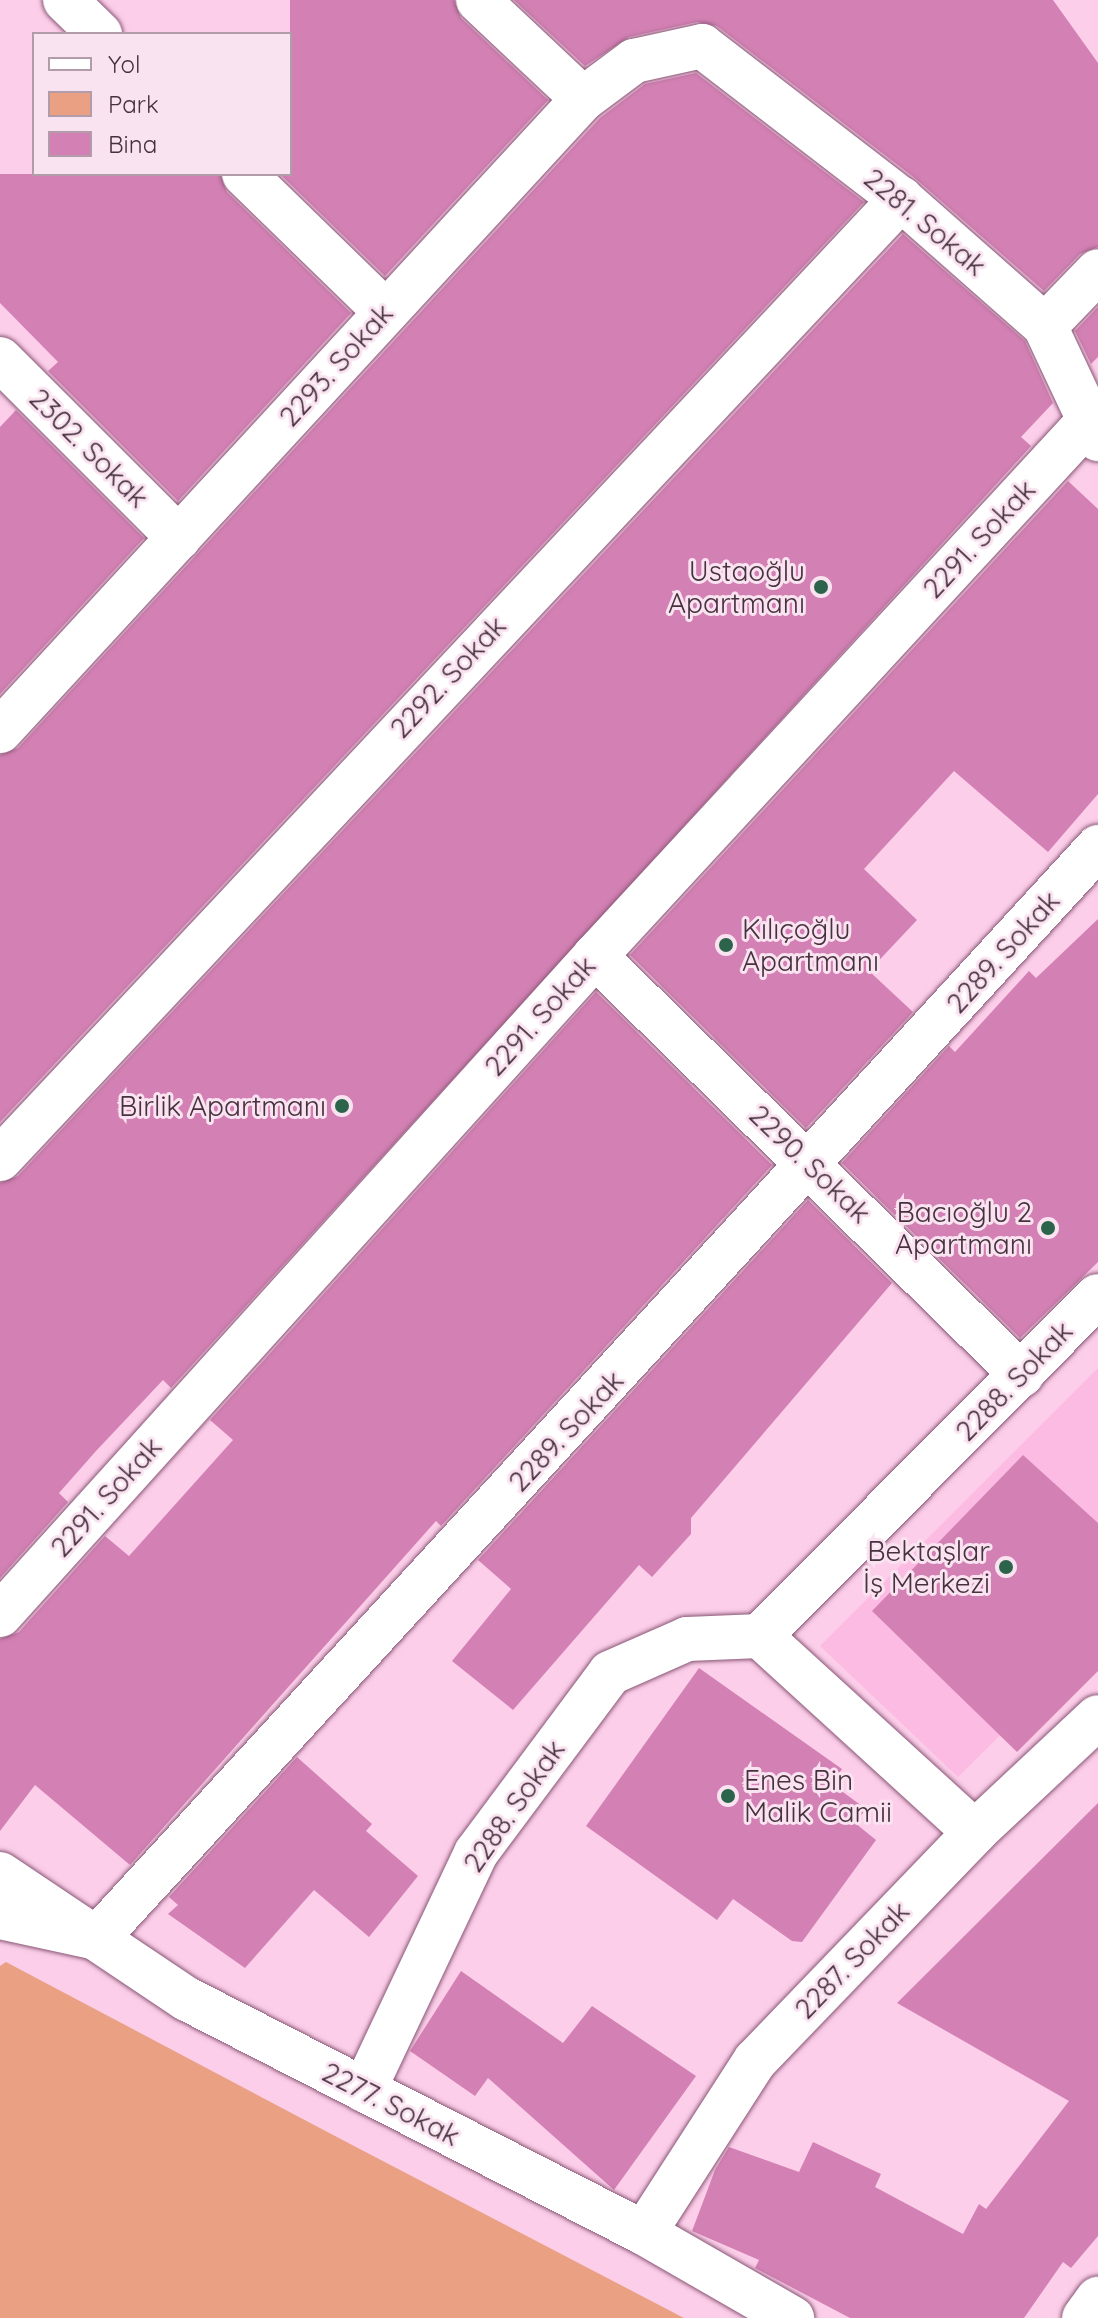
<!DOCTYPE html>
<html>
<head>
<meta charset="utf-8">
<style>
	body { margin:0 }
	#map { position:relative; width:1098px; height:2318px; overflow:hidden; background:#fccee9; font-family:Quicksand,sans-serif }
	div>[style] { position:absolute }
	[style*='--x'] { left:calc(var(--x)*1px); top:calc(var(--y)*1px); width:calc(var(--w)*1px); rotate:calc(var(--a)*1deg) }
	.built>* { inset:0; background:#fbbbe2 }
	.green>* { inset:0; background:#eaa083 }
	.building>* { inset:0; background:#d381b4 }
	.roads { filter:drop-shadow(0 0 2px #885675) drop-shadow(0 0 2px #885675) }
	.street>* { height:44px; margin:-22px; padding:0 22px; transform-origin:22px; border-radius:22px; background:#fff }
	.dots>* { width:22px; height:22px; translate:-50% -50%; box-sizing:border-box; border:4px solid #fae3f0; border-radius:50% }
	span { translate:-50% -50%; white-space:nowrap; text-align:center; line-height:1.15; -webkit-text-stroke:6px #fae3f0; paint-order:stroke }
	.street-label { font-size:28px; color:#48313f }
	.poi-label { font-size:28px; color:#48313f }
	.right { translate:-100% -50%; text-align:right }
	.left { translate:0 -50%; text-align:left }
	.legend { position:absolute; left:32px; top:32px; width:260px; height:144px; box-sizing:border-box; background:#fae3f0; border:2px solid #b39ca9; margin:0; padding:10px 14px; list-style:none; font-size:24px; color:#48313f }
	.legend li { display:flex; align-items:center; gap:16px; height:40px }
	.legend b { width:40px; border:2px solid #b39ca9 }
</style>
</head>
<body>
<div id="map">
	<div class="built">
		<i style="clip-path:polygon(1098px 1368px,1098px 1638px,958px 1777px,820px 1646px)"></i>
	</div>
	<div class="green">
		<i style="clip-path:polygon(6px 1962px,354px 2146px,684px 2318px,0 2318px,0 1966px)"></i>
	</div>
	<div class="building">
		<i style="clip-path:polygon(290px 0,454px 0,461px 18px,548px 100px,385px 276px,280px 174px,290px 174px)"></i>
		<i style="clip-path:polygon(514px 0,1053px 0,1098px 63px,1098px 247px,1080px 254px,1044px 291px,916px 179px,717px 26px,697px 22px,629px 37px,585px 66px)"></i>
		<i style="clip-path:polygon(696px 73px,864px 202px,0 1122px,0 755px,18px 748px,600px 118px,645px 84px)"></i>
		<i style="clip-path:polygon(0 174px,220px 174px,227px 192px,351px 313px,178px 501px,48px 371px,58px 362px,0 303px)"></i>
		<i style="clip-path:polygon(903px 234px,1025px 341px,1053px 403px,1021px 437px,1031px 446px,171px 1388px,163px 1380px,96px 1451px,59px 1493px,68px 1502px,0 1578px,0 1183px,18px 1176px)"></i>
		<i style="clip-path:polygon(1098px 307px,1098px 357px,1091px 364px,1075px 331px)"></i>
		<i style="clip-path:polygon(16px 410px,144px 538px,0 694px,0 427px)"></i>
		<i style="clip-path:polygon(1068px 481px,1098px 509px,1098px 794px,1048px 852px,954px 771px,864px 869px,917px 920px,869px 971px,913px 1012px,806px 1128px,630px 955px)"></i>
		<i style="clip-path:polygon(1098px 919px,1098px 1262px,1020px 1338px,842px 1163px,949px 1046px,955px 1052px,1029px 971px,1036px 978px)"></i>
		<i style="clip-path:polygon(596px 992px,772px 1165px,441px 1526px,436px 1521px,130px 1865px,35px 1785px,0 1831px,0 1639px,19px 1632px,105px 1536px,129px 1556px,233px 1440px,210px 1420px)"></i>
		<i style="clip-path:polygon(808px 1200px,892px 1283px,691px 1518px,691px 1534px,652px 1577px,639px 1565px,513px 1710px,452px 1661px,511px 1589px,478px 1560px)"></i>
		<i style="clip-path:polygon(1023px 1455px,1098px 1523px,1098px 1671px,1017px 1752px,872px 1611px)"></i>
		<i style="clip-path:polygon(699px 1668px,842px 1769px,832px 1784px,866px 1809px,855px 1823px,876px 1840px,802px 1942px,792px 1941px,733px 1899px,717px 1920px,586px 1826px)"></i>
		<i style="clip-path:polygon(297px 1757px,372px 1824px,366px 1831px,418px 1876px,369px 1937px,314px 1890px,245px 1968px,168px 1914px,178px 1905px,169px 1897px)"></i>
		<i style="clip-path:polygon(1098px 1803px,1098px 2236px,1071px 2268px,1063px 2262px,1024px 2318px,850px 2318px,755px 2268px,759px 2260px,692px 2231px,715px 2170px,729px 2147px,799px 2172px,813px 2142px,881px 2174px,875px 2187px,963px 2234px,979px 2204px,986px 2209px,1069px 2101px,897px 2003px)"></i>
		<i style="clip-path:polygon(461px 1971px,563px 2043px,592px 2006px,696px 2076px,614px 2190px,488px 2078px,475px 2096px,410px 2051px)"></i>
	</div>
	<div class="roads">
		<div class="street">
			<i style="--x:65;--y:0;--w:49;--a:44.2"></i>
			<i style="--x:478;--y:0;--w:144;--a:43.3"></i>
			<i style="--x:244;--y:174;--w:197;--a:44.2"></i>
			<i style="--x:1045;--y:326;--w:76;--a:-46.1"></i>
			<i style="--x:0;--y:359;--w:253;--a:45"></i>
			<i style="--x:0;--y:731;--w:860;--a:-47.31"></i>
			<i style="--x:583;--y:99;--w:64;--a:-36.7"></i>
			<i style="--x:634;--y:61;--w:70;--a:-12.4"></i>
			<i style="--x:702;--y:46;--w:251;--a:37.6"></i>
			<i style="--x:901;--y:199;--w:192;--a:41.4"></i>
			<i style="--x:1045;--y:326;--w:125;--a:64.9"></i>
			<i style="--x:595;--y:956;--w:598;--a:44.46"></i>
			<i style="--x:0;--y:1159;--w:1317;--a:-46.82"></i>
			<i style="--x:0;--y:1615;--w:888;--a:-47.92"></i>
			<i style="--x:595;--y:956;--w:725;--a:-47.29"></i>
			<i style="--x:760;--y:1636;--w:291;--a:42.4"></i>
			<i style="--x:0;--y:1874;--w:225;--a:33.8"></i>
			<i style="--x:187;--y:1999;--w:513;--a:27.11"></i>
			<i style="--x:644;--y:2233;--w:171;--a:29.9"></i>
			<i style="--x:0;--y:1917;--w:99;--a:12.2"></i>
			<i style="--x:97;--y:1938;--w:1481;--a:-47.46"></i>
			<i style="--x:364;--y:2090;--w:262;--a:-64.7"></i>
			<i style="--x:476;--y:1853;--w:224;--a:-53.3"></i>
			<i style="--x:610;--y:1673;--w:84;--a:-23.8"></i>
			<i style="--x:687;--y:1639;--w:73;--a:-2.4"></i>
			<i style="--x:760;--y:1636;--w:479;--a:-45.2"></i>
			<i style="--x:644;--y:2233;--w:205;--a:-57.2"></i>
			<i style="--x:755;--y:2061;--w:318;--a:-46.1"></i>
			<i style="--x:975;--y:1832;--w:168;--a:-43.1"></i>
			<i style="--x:1084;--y:2318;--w:24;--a:-54"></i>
		</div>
	</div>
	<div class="dots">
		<i style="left:821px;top:587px;background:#2c634b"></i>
		<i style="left:726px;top:945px;background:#2c634b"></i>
		<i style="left:342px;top:1106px;background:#2c634b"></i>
		<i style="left:1048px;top:1228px;background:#2c634b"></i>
		<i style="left:1006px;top:1567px;background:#2c634b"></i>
		<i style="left:728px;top:1796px;background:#2c634b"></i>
	</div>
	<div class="street-label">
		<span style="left:925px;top:222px;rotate:40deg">2281. Sokak</span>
		<span style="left:336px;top:365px;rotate:-48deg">2293. Sokak</span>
		<span style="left:89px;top:448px;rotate:45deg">2302. Sokak</span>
		<span style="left:979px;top:539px;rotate:-47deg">2291. Sokak</span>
		<span style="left:448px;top:677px;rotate:-47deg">2292. Sokak</span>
		<span style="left:1003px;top:952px;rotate:-48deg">2289. Sokak</span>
		<span style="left:540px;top:1016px;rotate:-48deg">2291. Sokak</span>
		<span style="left:810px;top:1164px;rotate:44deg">2290. Sokak</span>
		<span style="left:1014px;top:1381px;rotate:-46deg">2288. Sokak</span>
		<span style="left:566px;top:1431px;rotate:-47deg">2289. Sokak</span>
		<span style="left:106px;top:1497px;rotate:-48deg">2291. Sokak</span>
		<span style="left:514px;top:1806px;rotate:-55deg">2288. Sokak</span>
		<span style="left:852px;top:1960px;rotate:-46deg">2287. Sokak</span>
		<span style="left:391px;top:2104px;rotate:27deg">2277. Sokak</span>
	</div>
	<div class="poi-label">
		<span class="right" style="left:805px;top:587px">Ustaoğlu<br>Apartmanı</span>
		<span class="left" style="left:742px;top:945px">Kılıçoğlu<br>Apartmanı</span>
		<span class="right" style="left:326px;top:1106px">Birlik Apartmanı</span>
		<span class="right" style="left:1032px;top:1228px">Bacıoğlu 2<br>Apartmanı</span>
		<span class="right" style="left:990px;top:1567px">Bektaşlar<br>İş Merkezi</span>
		<span class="left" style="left:744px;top:1796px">Enes Bin<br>Malik Camii</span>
	</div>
	<ul class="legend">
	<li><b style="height:10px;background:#fff"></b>Yol</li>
	<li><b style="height:22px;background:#eaa083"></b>Park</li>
	<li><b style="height:22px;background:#d381b4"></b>Bina</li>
	</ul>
</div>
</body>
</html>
